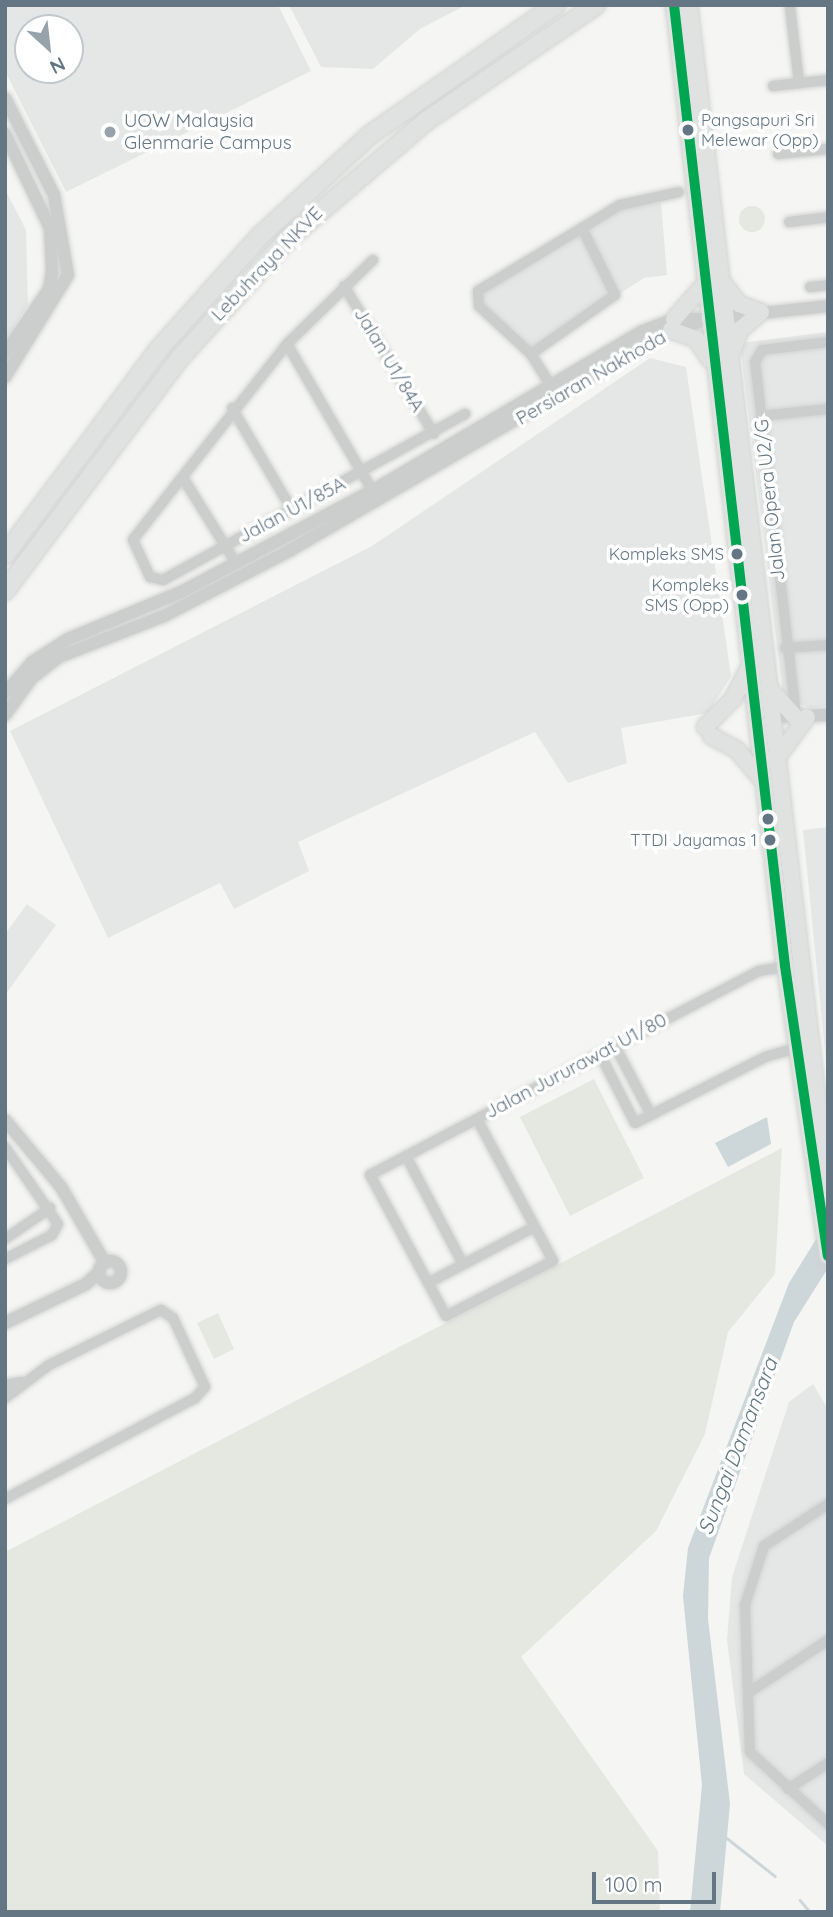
<!DOCTYPE html>
<html>
<head>
<meta charset="utf-8">
<style>
	body { margin:0 }
	#map { position:relative; width:833px; height:1917px; overflow:hidden; background:#f5f5f3; font-family:Quicksand,sans-serif }
	div>[style] { position:absolute }
	[style*='--x'] { left:calc(var(--x)*1px); top:calc(var(--y)*1px); width:calc(var(--w)*1px); rotate:calc(var(--a)*1deg) }
	.built>* { inset:0; background:#e5e7e6 }
	.green>* { inset:0; background:#e4e8e1 }
	.round { border-radius:50% }
	.water>* { inset:0; background:#cdd6d8 }
	.stream>* { height:2.5px; margin:-1.25px; padding:0 1.25px; transform-origin:1.25px; border-radius:1.25px; background:#cdd6d8 }
	.roads { filter:drop-shadow(0 0 2px #d2d3d2) drop-shadow(0 0 2px #d2d3d2) }
	.minor>* { height:10px; margin:-5px; padding:0 5px; transform-origin:5px; border-radius:5px; background:#cccece }
	.tertiary>* { height:12px; margin:-6px; padding:0 6px; transform-origin:6px; border-radius:6px; background:#cccece }
	.tertiary>.ring { margin:-6px; padding:0; box-sizing:content-box; background:none; border:12px solid #cccece; border-radius:50% }
	.primary>* { height:16px; margin:-8px; padding:0 8px; transform-origin:8px; border-radius:8px; background:#e0e1e1 }
	.motorway>* { height:18px; margin:-9px; padding:0 9px; transform-origin:9px; border-radius:9px; background:#e0e1e1 }
	.bus-1>* { height:10px; margin:-5px; padding:0 5px; transform-origin:5px; border-radius:5px; background:#00a651 }
	.dots>* { width:19px; height:19px; translate:-50% -50%; box-sizing:border-box; border:4px solid #fff; border-radius:50% }
	span { translate:-50% -50%; white-space:nowrap; text-align:center; line-height:1.15; -webkit-text-stroke:7px #fff; paint-order:stroke }
	.bus-label { font-size:17px; color:#647684 }
	.left { translate:0 -50%; text-align:left }
	.right { translate:-100% -50%; text-align:right }
	.poi-label { font-size:19px; color:#647684 }
	.street-label { font-size:19px; color:#647684 }
	.water-label { font-size:21px; color:#607781; font-style:italic }
	.frame { position:absolute; inset:0; border:7px solid #647684; pointer-events:none }
	.north { position:absolute; left:14px; top:14px; width:70px; height:70px; box-sizing:border-box; background:#fff; border:2px solid #c1c8ce; border-radius:50%; rotate:153deg; font-size:19px; font-weight:700; line-height:28px; text-align:center; color:#647684 }
	.north::after { content:''; display:block; margin:auto; width:24px; height:32px; background:#97a2ab; clip-path:polygon(50% 0,100% 100%,50% 72%,0 100%) }
	.scale { position:absolute; left:592px; top:1872px; width:124px; height:32px; box-sizing:border-box; border:4px solid #647684; border-top:0; padding-left:9px; font-size:21px; line-height:24px; white-space:nowrap; color:#647684; -webkit-text-stroke:5px #fff; paint-order:stroke }
</style>
</head>
<body>
<div id="map">
	<div class="built">
		<i style="clip-path:polygon(evenodd,5px 5px,278px 5px,311px 71px,66px 192px,5px 71px,5px 5px,28px 28px,70px 28px,70px 70px,28px 70px,28px 28px)"></i>
		<i style="clip-path:polygon(289px 5px,466px 5px,420px 29px,373px 69px,321px 67px)"></i>
		<i style="clip-path:polygon(5px 189px,26px 230px,28px 305px,5px 341px)"></i>
		<i style="clip-path:polygon(661px 203px,667px 275px,644px 278px,532px 350px,484px 306px,481px 294px,589px 228px,631px 205px)"></i>
		<i style="clip-path:polygon(828px 332px,828px 706px,809px 708px,783px 695px,740px 343px)"></i>
		<i style="clip-path:polygon(650px 358px,686px 367px,731px 676px,708px 713px,621px 728px,627px 763px,568px 783px,535px 732px,298px 842px,309px 871px,234px 909px,220px 883px,108px 938px,10px 731px,372px 546px)"></i>
		<i style="clip-path:polygon(828px 827px,828px 1081px,803px 830px)"></i>
		<i style="clip-path:polygon(27px 904px,56px 925px,5px 995px,5px 934px)"></i>
		<i style="clip-path:polygon(813px 1384px,828px 1409px,828px 1846px,744px 1774px,727px 1640px,732px 1577px,789px 1402px)"></i>
	</div>
	<div class="green">
		<i class="round" style="left:739px;top:206px;width:26px;height:26px"></i>
		<i style="clip-path:polygon(594px 1079px,644px 1178px,570px 1216px,520px 1117px)"></i>
		<i style="clip-path:polygon(782px 1148px,775px 1274px,728px 1332px,705px 1434px,656px 1531px,521px 1657px,658px 1851px,660px 1912px,5px 1912px,5px 1552px)"></i>
		<i style="clip-path:polygon(218px 1313px,234px 1349px,214px 1359px,197px 1323px)"></i>
	</div>
	<div class="water">
		<i style="clip-path:polygon(767px 1117px,771px 1144px,728px 1167px,715px 1143px)"></i>
		<i style="clip-path:polygon(828px 1220px,828px 1268px,794px 1322px,709px 1558px,708px 1619px,730px 1804px,720px 1912px,690px 1912px,702px 1785px,683px 1596px,688px 1548px,789px 1283px)"></i>
	</div>
	<div class="stream">
		<i style="--x:723;--y:1835;--w:66;--a:38.3"></i>
		<i style="--x:800;--y:1900;--w:16;--a:50"></i>
	</div>
	<div class="roads">
		<div class="minor">
			<i style="--x:790;--y:7;--w:77;--a:83.2"></i>
			<i style="--x:773;--y:86;--w:55;--a:-6.2"></i>
			<i style="--x:778;--y:154;--w:50;--a:-5.7"></i>
			<i style="--x:789;--y:222;--w:39;--a:-7"></i>
			<i style="--x:373;--y:260;--w:120;--a:135.7"></i>
			<i style="--x:287;--y:344;--w:249;--a:128.2"></i>
			<i style="--x:133;--y:540;--w:41;--a:65.3"></i>
			<i style="--x:150;--y:577;--w:13;--a:13"></i>
			<i style="--x:163;--y:580;--w:345;--a:-28.8"></i>
			<i style="--x:344;--y:286;--w:173;--a:58.7"></i>
			<i style="--x:810;--y:287;--w:18;--a:-6"></i>
			<i style="--x:287;--y:344;--w:175;--a:59.8"></i>
			<i style="--x:531;--y:354;--w:103;--a:-35.1"></i>
			<i style="--x:615;--y:295;--w:75;--a:-116.2"></i>
			<i style="--x:554;--y:391;--w:44;--a:-121.9"></i>
			<i style="--x:531;--y:354;--w:71;--a:-137.3"></i>
			<i style="--x:479;--y:306;--w:15;--a:-94"></i>
			<i style="--x:478;--y:291;--w:166;--a:-31.2"></i>
			<i style="--x:620;--y:205;--w:60;--a:-12.4"></i>
			<i style="--x:232;--y:408;--w:118;--a:59.5"></i>
			<i style="--x:761;--y:416;--w:67;--a:-6"></i>
			<i style="--x:183;--y:478;--w:100;--a:58.1"></i>
			<i style="--x:785;--y:648;--w:43;--a:-4"></i>
			<i style="--x:796;--y:715;--w:355;--a:-96.6"></i>
			<i style="--x:755;--y:362;--w:14;--a:-60"></i>
			<i style="--x:762;--y:350;--w:66;--a:-6.9"></i>
			<i style="--x:615;--y:1046;--w:78;--a:62.4"></i>
			<i style="--x:600;--y:1054;--w:77;--a:63.1"></i>
			<i style="--x:635;--y:1123;--w:146;--a:-26.9"></i>
			<i style="--x:765;--y:1057;--w:32;--a:-16"></i>
			<i style="--x:477;--y:1119;--w:161;--a:61.8"></i>
			<i style="--x:553;--y:1261;--w:120;--a:152.8"></i>
			<i style="--x:446;--y:1316;--w:160;--a:-118.3"></i>
			<i style="--x:370;--y:1175;--w:260;--a:-27.7"></i>
			<i style="--x:600;--y:1054;--w:179;--a:-27.6"></i>
			<i style="--x:759;--y:971;--w:29;--a:-10"></i>
			<i style="--x:5;--y:1147;--w:93;--a:55.5"></i>
			<i style="--x:58;--y:1224;--w:13;--a:119"></i>
			<i style="--x:52;--y:1235;--w:53;--a:152.9"></i>
			<i style="--x:406;--y:1156;--w:122;--a:62.2"></i>
			<i style="--x:5;--y:1239;--w:55;--a:-34.6"></i>
			<i style="--x:428;--y:1283;--w:120;--a:-27.8"></i>
			<i style="--x:5;--y:1385;--w:17;--a:-10"></i>
			<i style="--x:5;--y:1398;--w:55;--a:-36.9"></i>
			<i style="--x:49;--y:1365;--w:125;--a:-26.2"></i>
			<i style="--x:161;--y:1310;--w:14;--a:34"></i>
			<i style="--x:173;--y:1318;--w:76;--a:65.1"></i>
			<i style="--x:205;--y:1387;--w:15;--a:132"></i>
			<i style="--x:195;--y:1398;--w:215;--a:152"></i>
			<i style="--x:828;--y:1504;--w:77;--a:146.7"></i>
			<i style="--x:764;--y:1546;--w:62;--a:107.9"></i>
			<i style="--x:745;--y:1605;--w:147;--a:88.1"></i>
			<i style="--x:750;--y:1752;--w:106;--a:42.7"></i>
			<i style="--x:751;--y:1691;--w:92;--a:-33.5"></i>
			<i style="--x:788;--y:1789;--w:48;--a:-33"></i>
		</div>
		<div class="tertiary">
			<i style="--x:5;--y:98;--w:109;--a:63.2"></i>
			<i style="--x:54;--y:195;--w:81;--a:80.1"></i>
			<i style="--x:68;--y:275;--w:120;--a:121.7"></i>
			<i style="--x:5;--y:134;--w:104;--a:64.4"></i>
			<i style="--x:50;--y:228;--w:43;--a:87.3"></i>
			<i style="--x:52;--y:271;--w:18;--a:99"></i>
			<i style="--x:49;--y:289;--w:78;--a:124.5"></i>
			<i style="--x:5;--y:693;--w:41;--a:-48.9"></i>
			<i style="--x:32;--y:662;--w:43;--a:-32.6"></i>
			<i style="--x:68;--y:639;--w:122;--a:-22.6"></i>
			<i style="--x:181;--y:592;--w:216;--a:-27.9"></i>
			<i style="--x:372;--y:491;--w:315;--a:-30.6"></i>
			<i style="--x:643;--y:331;--w:33;--a:-21"></i>
			<i style="--x:674;--y:319;--w:32;--a:0"></i>
			<i style="--x:5;--y:715;--w:46;--a:-53.9"></i>
			<i style="--x:32;--y:678;--w:34;--a:-38"></i>
			<i style="--x:59;--y:657;--w:115;--a:-21.4"></i>
			<i style="--x:166;--y:615;--w:139;--a:-27.5"></i>
			<i style="--x:289;--y:551;--w:432;--a:-30.1"></i>
			<i style="--x:663;--y:334;--w:46;--a:-18.8"></i>
			<i style="--x:707;--y:319;--w:122;--a:-6.1"></i>
			<i style="--x:766;--y:717;--w:62;--a:-1.8"></i>
			<i style="--x:5;--y:1120;--w:87;--a:50.1"></i>
			<i style="--x:61;--y:1187;--w:88;--a:59.9"></i>
			<i class="ring" style="left:99px;top:1261px;width:10px;height:10px"></i>
			<i style="--x:5;--y:1323;--w:90;--a:-25.7"></i>
			<i style="--x:86;--y:1284;--w:19;--a:-43"></i>
		</div>
		<div class="primary">
			<i style="--x:674;--y:5;--w:967;--a:83.41"></i>
			<i style="--x:785;--y:966;--w:293;--a:81.6"></i>
			<i style="--x:689;--y:5;--w:1193;--a:83.31"></i>
			<i style="--x:721;--y:280;--w:30;--a:53"></i>
			<i style="--x:739;--y:304;--w:23;--a:20"></i>
			<i style="--x:674;--y:319;--w:44;--a:-48.7"></i>
			<i style="--x:671;--y:330;--w:27;--a:20"></i>
			<i style="--x:696;--y:339;--w:25;--a:56"></i>
			<i style="--x:730;--y:357;--w:30;--a:-69"></i>
			<i style="--x:741;--y:329;--w:26;--a:-40"></i>
			<i style="--x:769;--y:688;--w:40;--a:48"></i>
			<i style="--x:705;--y:727;--w:40;--a:-45"></i>
			<i style="--x:733;--y:699;--w:35;--a:-63"></i>
			<i style="--x:711;--y:736;--w:30;--a:28"></i>
			<i style="--x:737;--y:750;--w:38;--a:50"></i>
			<i style="--x:776;--y:759;--w:52;--a:-53.6"></i>
		</div>
		<div class="motorway">
			<i style="--x:5;--y:555;--w:257;--a:-53.2"></i>
			<i style="--x:159;--y:349;--w:152;--a:-48.2"></i>
			<i style="--x:260;--y:236;--w:149;--a:-42.6"></i>
			<i style="--x:370;--y:135;--w:227;--a:-35"></i>
			<i style="--x:5;--y:591;--w:290;--a:-53.1"></i>
			<i style="--x:179;--y:359;--w:162;--a:-47.8"></i>
			<i style="--x:288;--y:239;--w:182;--a:-40.5"></i>
			<i style="--x:426;--y:121;--w:206;--a:-34.3"></i>
		</div>
	</div>
	<div class="bus-1">
		<i style="--x:674;--y:5;--w:967;--a:83.41"></i>
		<i style="--x:785;--y:966;--w:293;--a:81.6"></i>
	</div>
	<div class="dots">
		<i style="left:688px;top:130px;background:#647684"></i>
		<i style="left:110px;top:132px;background:#97a2ab"></i>
		<i style="left:737px;top:554px;background:#647684"></i>
		<i style="left:742px;top:595px;background:#647684"></i>
		<i style="left:768px;top:819px;background:#647684"></i>
		<i style="left:770px;top:840px;background:#647684"></i>
	</div>
	<div class="bus-label">
		<span class="left" style="left:701px;top:130px">Pangsapuri Sri<br>Melewar (Opp)</span>
		<span class="right" style="left:724px;top:554px">Kompleks SMS</span>
		<span class="right" style="left:729px;top:595px">Kompleks<br>SMS (Opp)</span>
		<span class="right" style="left:757px;top:840px">TTDI Jayamas 1</span>
	</div>
	<div class="poi-label">
		<span class="left" style="left:124px;top:132px">UOW Malaysia<br>Glenmarie Campus</span>
	</div>
	<div class="street-label">
		<span style="left:267px;top:264px;rotate:-46deg">Lebuhraya NKVE</span>
		<span style="left:389px;top:360px;rotate:59deg">Jalan U1/84A</span>
		<span style="left:591px;top:378px;rotate:-30deg">Persiaran Nakhoda</span>
		<span style="left:770px;top:500px;rotate:-96deg">Jalan Opera U2/G</span>
		<span style="left:292px;top:510px;rotate:-28deg">Jalan U1/85A</span>
		<span style="left:576px;top:1066px;rotate:-28deg">Jalan Jururawat U1/80</span>
	</div>
	<div class="water-label">
		<span style="left:737px;top:1446px;rotate:-69deg">Sungai Damansara</span>
	</div>
	<div class="frame"></div>
	<div class="north">N</div>
	<div class="scale">100 m</div>
</div>
</body>
</html>
